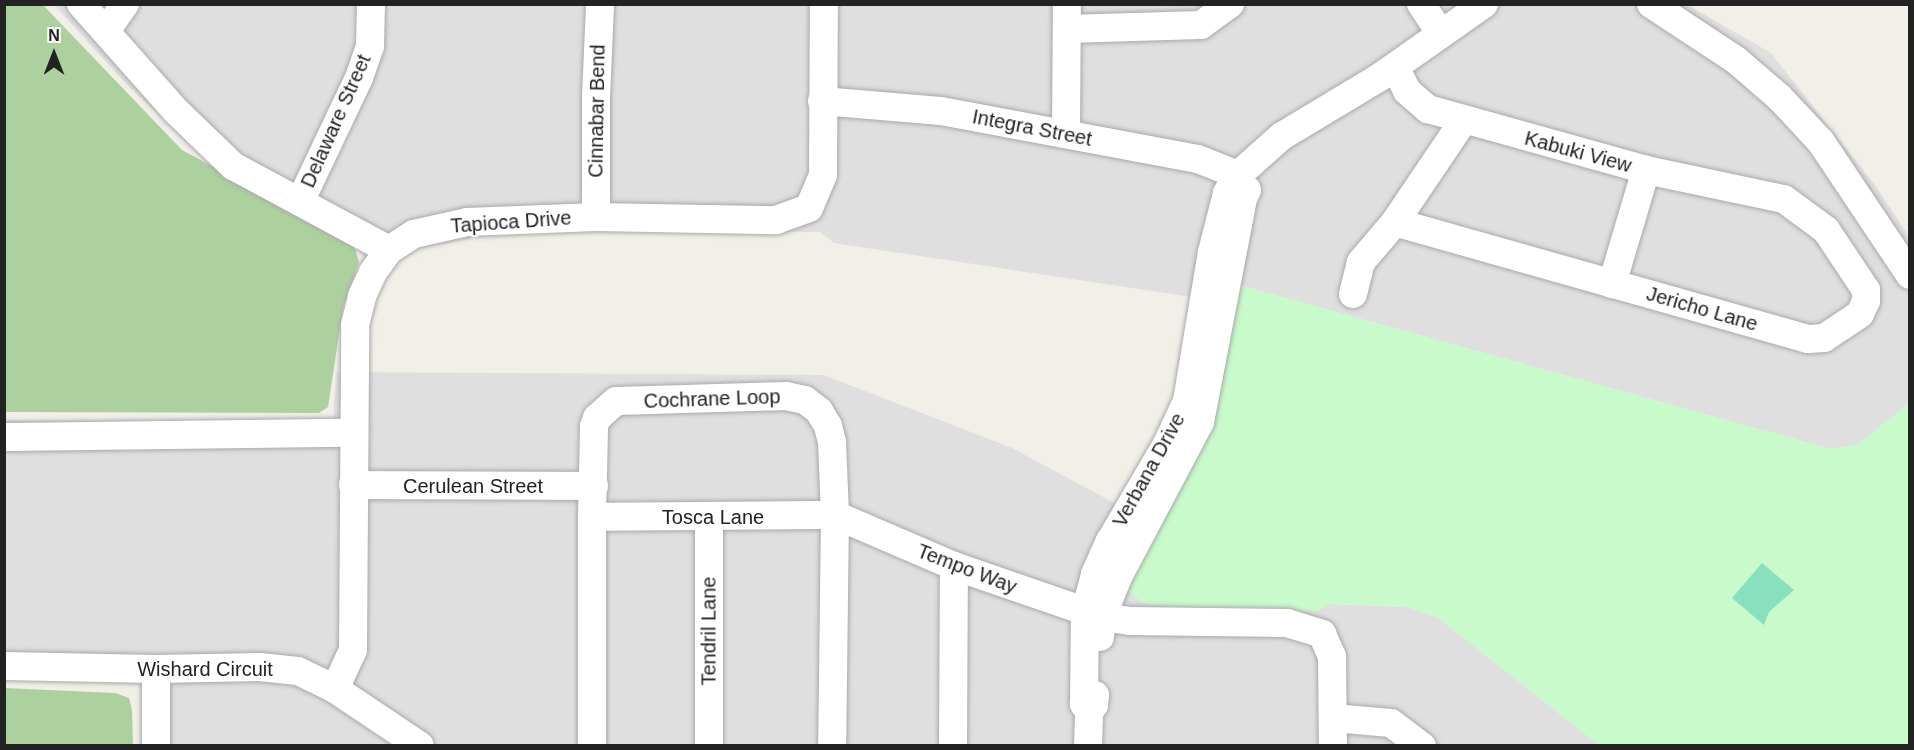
<!DOCTYPE html>
<html>
<head>
<meta charset="utf-8">
<style>
	body { margin:0 }
	#map { position:relative; width:1914px; height:750px; overflow:hidden; background:#f2efe9; font-family:Helvetica,sans-serif }
	div>[style] { position:absolute }
	[style*='--x'] { left:calc(var(--x)*1px); top:calc(var(--y)*1px); width:calc(var(--w)*1px); rotate:calc(var(--a)*1deg) }
	.residential>* { inset:0; background:#e0dfdf }
	.forest>* { inset:0; background:#add19e }
	.park>* { inset:0; background:#c8facc }
	.pitch>* { inset:0; background:#88e0be }
	.roads { filter:drop-shadow(0 0 2px #a9a9a9) drop-shadow(0 0 2px #a9a9a9) }
	.minor>* { height:28px; margin:-14px; padding:0 14px; transform-origin:14px; border-radius:14px; background:#fff }
	span { translate:-50% -50%; white-space:nowrap; text-align:center; line-height:1.15; -webkit-text-stroke:4.5px #fff; paint-order:stroke }
	.street-label { font-size:20px; color:#222 }
	.frame { position:absolute; inset:0; border:6px solid #222; pointer-events:none }
	.north { position:absolute; left:24px; top:24px; width:60px; height:60px; -webkit-text-stroke:4px #fff; paint-order:stroke; rotate:0deg; font-size:16px; font-weight:700; line-height:24px; text-align:center; color:#222 }
	.north::after { content:''; display:block; margin:auto; width:21px; height:27px; background:#222; clip-path:polygon(50% 0,100% 100%,50% 72%,0 100%) }
</style>
</head>
<body>
<div id="map">
	<div class="residential">
		<i style="clip-path:polygon(54px 5px,1688px 5px,1771px 53px,1875px 185px,1909px 236px,1909px 404px,1858px 444px,1831px 449px,1242px 286px,1231px 303px,834px 243px,820px 232px,515px 231px,408px 250px,196px 150px,128px 86px)"></i>
		<i style="clip-path:polygon(336px 372px,824px 375px,1012px 448px,1316px 611px,1330px 604px,1406px 607px,1437px 617px,1599px 745px,142px 746px,143px 677px,5px 672px,5px 420px,333px 423px)"></i>
	</div>
	<div class="forest">
		<i style="clip-path:polygon(5px 5px,43px 5px,182px 150px,353px 242px,359px 262px,343px 308px,328px 407px,319px 413px,5px 412px)"></i>
		<i style="clip-path:polygon(5px 688px,115px 693px,129px 698px,132px 710px,133px 745px,5px 745px)"></i>
	</div>
	<div class="park">
		<i style="clip-path:polygon(1242px 286px,1831px 449px,1858px 444px,1909px 404px,1909px 745px,1599px 745px,1437px 617px,1406px 607px,1330px 604px,1316px 611px,1179px 611px,1141px 602px,1128px 590px,1136px 550px,1204px 427px)"></i>
	</div>
	<div class="pitch">
		<i style="clip-path:polygon(1762px 563px,1794px 590px,1769px 612px,1764px 625px,1732px 598px)"></i>
	</div>
	<div class="roads">
		<div class="minor">
			<i style="--x:81;--y:4;--w:144;--a:48.4"></i>
			<i style="--x:177;--y:112;--w:78;--a:44"></i>
			<i style="--x:233;--y:166;--w:177;--a:28.3"></i>
			<i style="--x:1421;--y:4;--w:36;--a:56"></i>
			<i style="--x:1651;--y:4;--w:102;--a:33.4"></i>
			<i style="--x:1736;--y:60;--w:58;--a:40.8"></i>
			<i style="--x:1780;--y:98;--w:60;--a:47"></i>
			<i style="--x:1821;--y:142;--w:160;--a:56.2"></i>
			<i style="--x:1067;--y:29;--w:134;--a:-1.7"></i>
			<i style="--x:1201;--y:25;--w:36;--a:-36"></i>
			<i style="--x:106;--y:31;--w:33;--a:-55"></i>
			<i style="--x:1395;--y:67;--w:27;--a:63"></i>
			<i style="--x:1407;--y:91;--w:28;--a:41"></i>
			<i style="--x:1428;--y:109;--w:226;--a:15.6"></i>
			<i style="--x:1646;--y:170;--w:141;--a:11.9"></i>
			<i style="--x:1784;--y:199;--w:52;--a:36.4"></i>
			<i style="--x:1826;--y:230;--w:72;--a:56.3"></i>
			<i style="--x:1866;--y:290;--w:11;--a:90"></i>
			<i style="--x:1866;--y:301;--w:14;--a:115"></i>
			<i style="--x:1860;--y:314;--w:43;--a:146.3"></i>
			<i style="--x:1824;--y:338;--w:16;--a:176"></i>
			<i style="--x:1808;--y:339;--w:429;--a:-164.2"></i>
			<i style="--x:822;--y:101;--w:119;--a:4.8"></i>
			<i style="--x:941;--y:111;--w:261;--a:10.6"></i>
			<i style="--x:1198;--y:159;--w:43;--a:21.8"></i>
			<i style="--x:1066;--y:134;--w:130;--a:-89.6"></i>
			<i style="--x:300;--y:202;--w:137;--a:-64.6"></i>
			<i style="--x:359;--y:78;--w:34;--a:-71"></i>
			<i style="--x:370;--y:46;--w:42;--a:-88.6"></i>
			<i style="--x:596;--y:217;--w:120;--a:-90"></i>
			<i style="--x:596;--y:97;--w:93;--a:-87.5"></i>
			<i style="--x:1612;--y:284;--w:119;--a:-73.4"></i>
			<i style="--x:1353;--y:294;--w:33;--a:-76"></i>
			<i style="--x:1361;--y:262;--w:52;--a:-49.6"></i>
			<i style="--x:1395;--y:222;--w:122;--a:-56"></i>
			<i style="--x:4;--y:437;--w:349;--a:-0.7"></i>
			<i style="--x:353;--y:485;--w:241;--a:0.2"></i>
			<i style="--x:592;--y:517;--w:243;--a:-0.5"></i>
			<i style="--x:835;--y:515;--w:129;--a:23.2"></i>
			<i style="--x:954;--y:566;--w:157;--a:19"></i>
			<i style="--x:1102;--y:617;--w:28;--a:8"></i>
			<i style="--x:1130;--y:621;--w:157;--a:0.7"></i>
			<i style="--x:1287;--y:623;--w:37;--a:17"></i>
			<i style="--x:1322;--y:634;--w:24;--a:66"></i>
			<i style="--x:1332;--y:656;--w:90;--a:89.4"></i>
			<i style="--x:1100;--y:637;--w:20;--a:-84"></i>
			<i style="--x:1102;--y:617;--w:43;--a:-68.2"></i>
			<i style="--x:1118;--y:577;--w:175;--a:-62.1"></i>
			<i style="--x:1200;--y:422;--w:228;--a:-79.1"></i>
			<i style="--x:1243;--y:198;--w:9;--a:-63"></i>
			<i style="--x:4;--y:666;--w:152;--a:1.1"></i>
			<i style="--x:156;--y:669;--w:104;--a:-1.1"></i>
			<i style="--x:260;--y:667;--w:38;--a:6"></i>
			<i style="--x:298;--y:671;--w:41;--a:25.9"></i>
			<i style="--x:335;--y:689;--w:102;--a:33.8"></i>
			<i style="--x:335;--y:689;--w:43;--a:-65.2"></i>
			<i style="--x:353;--y:650;--w:325;--a:-89.6"></i>
			<i style="--x:355;--y:325;--w:30;--a:-76"></i>
			<i style="--x:362;--y:296;--w:26;--a:-65"></i>
			<i style="--x:373;--y:272;--w:27;--a:-54"></i>
			<i style="--x:389;--y:250;--w:30;--a:-33"></i>
			<i style="--x:414;--y:234;--w:54;--a:-12.8"></i>
			<i style="--x:467;--y:222;--w:129;--a:-2.2"></i>
			<i style="--x:596;--y:217;--w:180;--a:1"></i>
			<i style="--x:776;--y:220;--w:35;--a:-20"></i>
			<i style="--x:809;--y:208;--w:36;--a:-67"></i>
			<i style="--x:823;--y:175;--w:171;--a:-89.7"></i>
			<i style="--x:1089;--y:711;--w:9;--a:-126"></i>
			<i style="--x:1084;--y:704;--w:92;--a:-89.4"></i>
			<i style="--x:1085;--y:612;--w:39;--a:-75"></i>
			<i style="--x:1095;--y:574;--w:36;--a:-66"></i>
			<i style="--x:1110;--y:541;--w:113;--a:-59.6"></i>
			<i style="--x:1167;--y:444;--w:47;--a:-65.1"></i>
			<i style="--x:1187;--y:401;--w:151;--a:-80.5"></i>
			<i style="--x:1212;--y:252;--w:61;--a:-75.7"></i>
			<i style="--x:1227;--y:193;--w:21;--a:-59"></i>
			<i style="--x:1238;--y:175;--w:59;--a:-41.6"></i>
			<i style="--x:1282;--y:136;--w:114;--a:-31"></i>
			<i style="--x:1380;--y:77;--w:127;--a:-35.1"></i>
			<i style="--x:1333;--y:718;--w:58;--a:4.9"></i>
			<i style="--x:1391;--y:723;--w:39;--a:37"></i>
			<i style="--x:156;--y:746;--w:77;--a:-90"></i>
			<i style="--x:592;--y:746;--w:229;--a:-90"></i>
			<i style="--x:592;--y:517;--w:91;--a:-88.7"></i>
			<i style="--x:594;--y:426;--w:9;--a:-69"></i>
			<i style="--x:597;--y:418;--w:25;--a:-42"></i>
			<i style="--x:616;--y:401;--w:170;--a:-1.7"></i>
			<i style="--x:786;--y:396;--w:19;--a:12"></i>
			<i style="--x:805;--y:400;--w:18;--a:38"></i>
			<i style="--x:819;--y:411;--w:17;--a:59"></i>
			<i style="--x:828;--y:426;--w:16;--a:76"></i>
			<i style="--x:832;--y:442;--w:73;--a:87.6"></i>
			<i style="--x:835;--y:515;--w:231;--a:90.7"></i>
			<i style="--x:709;--y:746;--w:229;--a:-90"></i>
			<i style="--x:953;--y:746;--w:180;--a:-89.7"></i>
			<i style="--x:1088;--y:746;--w:35;--a:-88"></i>
			<i style="--x:1089;--y:711;--w:8;--a:-50"></i>
			<i style="--x:1094;--y:705;--w:10;--a:-84"></i>
		</div>
	</div>
	<div class="street-label">
		<span style="left:597px;top:111px;rotate:-89deg">Cinnabar Bend</span>
		<span style="left:336px;top:121px;rotate:-66deg">Delaware Street</span>
		<span style="left:1032px;top:128px;rotate:11deg">Integra Street</span>
		<span style="left:1578px;top:152px;rotate:15deg">Kabuki View</span>
		<span style="left:511px;top:222px;rotate:-4deg">Tapioca Drive</span>
		<span style="left:1702px;top:309px;rotate:16deg">Jericho Lane</span>
		<span style="left:712px;top:399px;rotate:-2deg">Cochrane Loop</span>
		<span style="left:1149px;top:470px;rotate:-61deg">Verbana Drive</span>
		<span style="left:473px;top:486px">Cerulean Street</span>
		<span style="left:713px;top:517px">Tosca Lane</span>
		<span style="left:967px;top:569px;rotate:21deg">Tempo Way</span>
		<span style="left:709px;top:631px;rotate:-90deg">Tendril Lane</span>
		<span style="left:205px;top:669px">Wishard Circuit</span>
	</div>
	<div class="frame"></div>
	<div class="north">N</div>
</div>
</body>
</html>
